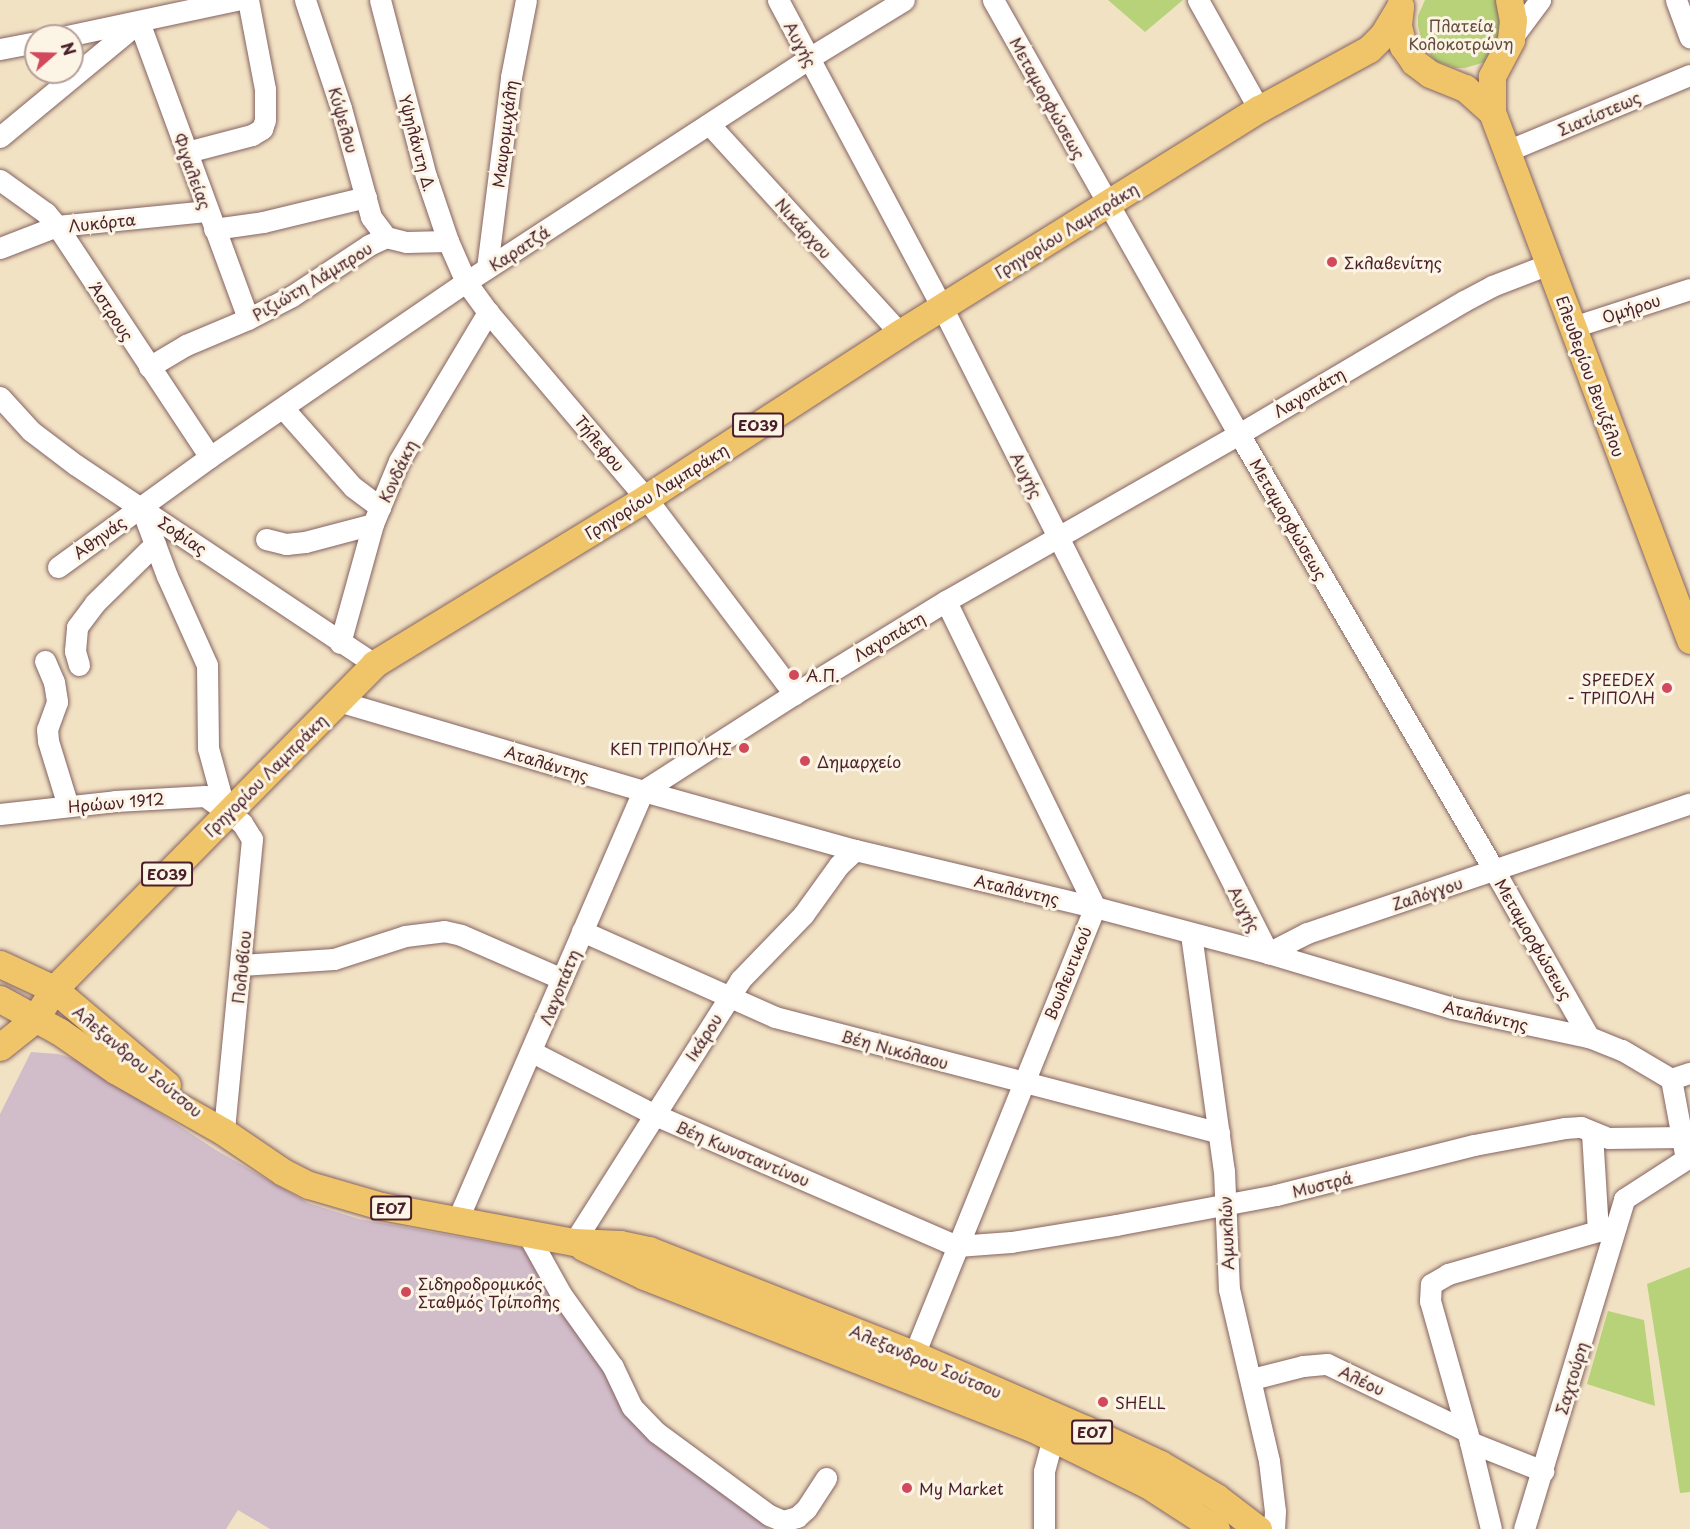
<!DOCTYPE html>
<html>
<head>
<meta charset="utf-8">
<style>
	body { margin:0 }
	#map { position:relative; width:1690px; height:1529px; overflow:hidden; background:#f2e2c4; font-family:"Playpen Sans",sans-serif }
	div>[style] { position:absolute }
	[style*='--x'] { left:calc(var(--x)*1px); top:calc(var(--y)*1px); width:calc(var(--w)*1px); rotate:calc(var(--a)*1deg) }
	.industrial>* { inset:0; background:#d1bdca }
	.green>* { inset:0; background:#b7d278 }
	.roads { filter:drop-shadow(0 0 2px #856361) drop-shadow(0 0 2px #856361) }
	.minor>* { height:21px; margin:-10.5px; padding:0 10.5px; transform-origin:10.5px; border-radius:10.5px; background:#fff }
	.major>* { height:27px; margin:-13.5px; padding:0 13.5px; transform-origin:13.5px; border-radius:13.5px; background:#f0c469 }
	.dots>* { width:16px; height:16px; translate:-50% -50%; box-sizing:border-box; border:3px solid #fcf5e5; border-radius:50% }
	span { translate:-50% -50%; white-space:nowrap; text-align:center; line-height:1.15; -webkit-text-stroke:6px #fcf5e5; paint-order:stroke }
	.shield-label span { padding:2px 4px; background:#fcf5e5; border:2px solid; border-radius:4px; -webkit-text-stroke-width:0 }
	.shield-label { font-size:15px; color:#4a1f2b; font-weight:700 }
	.park-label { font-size:16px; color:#654c3e }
	.street-label { font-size:16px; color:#4a1f2b }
	.poi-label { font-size:16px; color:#4a1f2b }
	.left { translate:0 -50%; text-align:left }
	.right { translate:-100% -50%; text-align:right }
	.north { position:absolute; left:24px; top:24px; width:60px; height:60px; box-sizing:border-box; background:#fcf5e5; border:2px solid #b59f9b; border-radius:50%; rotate:70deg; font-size:16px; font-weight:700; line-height:24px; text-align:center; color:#4a1f2b }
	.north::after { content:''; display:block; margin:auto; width:21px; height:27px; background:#d1495b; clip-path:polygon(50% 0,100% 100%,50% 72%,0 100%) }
</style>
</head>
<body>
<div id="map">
	<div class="industrial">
		<i style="clip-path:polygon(31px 1052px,58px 1054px,80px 1061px,216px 1150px,308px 1203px,359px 1219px,527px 1249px,632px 1414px,769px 1529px,270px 1529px,238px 1510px,226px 1529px,0 1529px,0 1114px)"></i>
	</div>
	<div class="green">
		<i style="clip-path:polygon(1108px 0,1183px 0,1145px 32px)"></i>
		<i style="clip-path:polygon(1425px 0,1498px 0,1505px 27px,1485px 62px,1465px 68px,1455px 68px,1436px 61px,1429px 54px,1423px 46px,1418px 26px,1418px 16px)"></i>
		<i style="clip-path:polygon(1690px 1267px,1690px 1492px,1680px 1493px,1647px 1284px)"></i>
		<i style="clip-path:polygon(1608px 1311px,1644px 1320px,1655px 1406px,1587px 1384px)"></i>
	</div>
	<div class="roads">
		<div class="minor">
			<i style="--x:305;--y:0;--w:114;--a:71.6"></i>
			<i style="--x:341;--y:108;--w:113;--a:74.6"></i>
			<i style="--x:371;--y:217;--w:25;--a:53"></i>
			<i style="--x:380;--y:0;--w:182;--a:75.4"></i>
			<i style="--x:426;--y:176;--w:69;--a:71.3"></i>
			<i style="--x:448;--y:241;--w:45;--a:66.3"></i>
			<i style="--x:466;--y:282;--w:37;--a:54"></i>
			<i style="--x:488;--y:312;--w:244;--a:49.7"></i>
			<i style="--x:646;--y:498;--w:246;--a:52.9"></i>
			<i style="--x:778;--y:0;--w:348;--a:61.9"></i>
			<i style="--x:942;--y:307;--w:724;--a:63.22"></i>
			<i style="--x:993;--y:0;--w:499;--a:60.5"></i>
			<i style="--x:1239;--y:434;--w:505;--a:59.68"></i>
			<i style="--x:1494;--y:870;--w:192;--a:60.4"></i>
			<i style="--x:1198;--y:0;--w:125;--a:60.8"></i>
			<i style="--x:1676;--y:0;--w:40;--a:69.8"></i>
			<i style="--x:67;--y:36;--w:174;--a:-12"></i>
			<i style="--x:1511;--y:39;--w:49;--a:-53.4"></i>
			<i style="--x:0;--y:49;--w:37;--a:-11"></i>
			<i style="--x:709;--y:124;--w:283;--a:47.6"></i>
			<i style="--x:0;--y:137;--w:180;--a:-39.6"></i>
			<i style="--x:139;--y:22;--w:316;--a:69.8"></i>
			<i style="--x:1507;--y:151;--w:198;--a:-22.6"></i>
			<i style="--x:187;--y:152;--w:67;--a:-14.7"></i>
			<i style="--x:252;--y:135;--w:12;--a:-31"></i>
			<i style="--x:262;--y:129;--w:9;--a:-72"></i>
			<i style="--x:265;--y:120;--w:31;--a:-90"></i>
			<i style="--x:265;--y:89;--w:91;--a:-100.8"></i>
			<i style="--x:0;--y:180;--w:57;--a:35.7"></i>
			<i style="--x:46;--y:213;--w:17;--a:50"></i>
			<i style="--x:57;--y:226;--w:277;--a:56.5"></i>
			<i style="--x:214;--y:229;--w:49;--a:-8.1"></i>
			<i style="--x:263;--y:222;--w:106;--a:-13.6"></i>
			<i style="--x:0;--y:248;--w:61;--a:-21.1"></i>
			<i style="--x:57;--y:226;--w:152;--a:-5.7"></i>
			<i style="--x:487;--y:268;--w:193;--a:-82.8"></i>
			<i style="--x:511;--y:77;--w:78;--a:-79"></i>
			<i style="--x:1573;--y:327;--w:123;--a:-18"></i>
			<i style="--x:149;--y:367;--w:43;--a:-30.7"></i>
			<i style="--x:186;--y:345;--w:67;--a:-22.8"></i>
			<i style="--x:248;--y:319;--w:50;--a:-27.6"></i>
			<i style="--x:292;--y:296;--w:92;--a:-33.5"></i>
			<i style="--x:369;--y:245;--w:19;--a:-25"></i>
			<i style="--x:386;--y:237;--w:21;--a:14"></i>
			<i style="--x:406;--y:242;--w:42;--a:-1.4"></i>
			<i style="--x:0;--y:397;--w:46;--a:47.6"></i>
			<i style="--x:31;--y:431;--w:56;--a:37.1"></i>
			<i style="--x:76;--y:465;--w:358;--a:33.7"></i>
			<i style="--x:283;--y:408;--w:106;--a:48.5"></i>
			<i style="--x:353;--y:487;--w:34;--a:37"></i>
			<i style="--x:141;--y:507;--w:74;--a:69.4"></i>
			<i style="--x:167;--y:576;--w:98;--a:65.8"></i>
			<i style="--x:207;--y:665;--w:83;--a:89.3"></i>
			<i style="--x:208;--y:748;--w:68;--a:74.7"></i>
			<i style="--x:266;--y:539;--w:21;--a:14"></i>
			<i style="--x:286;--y:544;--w:19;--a:-6"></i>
			<i style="--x:305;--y:542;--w:70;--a:-14.8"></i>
			<i style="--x:58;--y:567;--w:188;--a:-35.9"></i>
			<i style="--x:210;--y:457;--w:310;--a:-34.4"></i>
			<i style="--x:466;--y:282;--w:410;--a:-33.1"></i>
			<i style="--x:809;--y:58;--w:111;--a:-31.4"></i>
			<i style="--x:340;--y:643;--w:123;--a:-74.5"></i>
			<i style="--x:373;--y:524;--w:68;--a:-67.6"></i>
			<i style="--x:399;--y:461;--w:174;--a:-59.1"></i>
			<i style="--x:45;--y:661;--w:23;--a:67"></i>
			<i style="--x:54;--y:682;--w:20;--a:81"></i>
			<i style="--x:57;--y:702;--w:29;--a:110"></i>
			<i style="--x:47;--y:729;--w:12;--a:85"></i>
			<i style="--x:48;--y:741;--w:68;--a:72.9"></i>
			<i style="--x:79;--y:665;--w:15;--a:-106"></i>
			<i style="--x:75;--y:651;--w:24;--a:-85"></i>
			<i style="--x:77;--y:627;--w:30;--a:-53"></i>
			<i style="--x:95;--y:603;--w:84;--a:-44.5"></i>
			<i style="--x:338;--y:701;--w:318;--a:16.4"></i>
			<i style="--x:643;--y:791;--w:220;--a:15.6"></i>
			<i style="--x:855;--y:850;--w:247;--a:13.4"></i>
			<i style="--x:1095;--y:907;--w:179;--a:14.9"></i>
			<i style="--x:1268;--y:953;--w:192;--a:16.6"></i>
			<i style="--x:1452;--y:1008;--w:140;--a:12"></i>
			<i style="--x:1589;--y:1037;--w:35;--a:22"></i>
			<i style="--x:1622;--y:1050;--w:57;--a:30.6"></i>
			<i style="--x:1671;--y:1079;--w:20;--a:-18"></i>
			<i style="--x:0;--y:814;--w:116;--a:-6.4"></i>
			<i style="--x:115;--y:801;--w:90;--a:-3.2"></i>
			<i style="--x:205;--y:796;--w:46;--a:36.1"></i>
			<i style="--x:242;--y:823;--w:19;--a:58"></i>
			<i style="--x:252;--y:839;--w:294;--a:95.5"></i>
			<i style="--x:582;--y:931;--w:211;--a:24"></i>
			<i style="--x:775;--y:1017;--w:459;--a:14.6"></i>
			<i style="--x:1191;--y:934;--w:239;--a:82.1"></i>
			<i style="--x:1224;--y:1171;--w:118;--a:87.6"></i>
			<i style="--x:1229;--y:1289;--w:177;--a:76.9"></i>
			<i style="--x:1269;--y:1461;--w:50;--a:83.2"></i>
			<i style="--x:1275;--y:1511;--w:18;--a:93"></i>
			<i style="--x:1268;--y:953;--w:44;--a:-27.1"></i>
			<i style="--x:1307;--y:933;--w:404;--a:-18.7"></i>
			<i style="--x:241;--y:965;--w:93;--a:-3.7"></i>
			<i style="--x:334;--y:959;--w:75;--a:-17.9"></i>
			<i style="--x:405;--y:936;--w:39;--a:-7"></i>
			<i style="--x:444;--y:931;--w:17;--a:13"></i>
			<i style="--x:461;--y:935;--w:110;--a:23.5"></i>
			<i style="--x:532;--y:1052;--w:136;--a:27.1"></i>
			<i style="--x:653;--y:1114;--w:331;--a:23.5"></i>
			<i style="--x:957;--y:1246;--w:54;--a:-4.2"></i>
			<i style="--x:1011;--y:1242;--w:106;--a:-9.2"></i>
			<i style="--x:1116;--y:1225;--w:163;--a:-10.6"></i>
			<i style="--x:1276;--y:1195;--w:204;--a:-14.2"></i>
			<i style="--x:1474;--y:1145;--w:93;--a:-10.6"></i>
			<i style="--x:1565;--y:1128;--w:16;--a:-4"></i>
			<i style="--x:1581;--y:1127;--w:29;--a:22"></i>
			<i style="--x:1608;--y:1138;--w:75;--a:-0.8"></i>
			<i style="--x:1592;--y:1133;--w:98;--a:86.5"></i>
			<i style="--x:457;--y:1221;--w:469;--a:-66.6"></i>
			<i style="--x:643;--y:791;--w:179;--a:-32.7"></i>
			<i style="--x:794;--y:694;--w:178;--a:-31.5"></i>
			<i style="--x:946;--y:601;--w:337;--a:-29.7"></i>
			<i style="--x:1239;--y:434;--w:261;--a:-30.6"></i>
			<i style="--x:1464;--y:301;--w:32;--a:-28"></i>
			<i style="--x:1492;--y:286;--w:61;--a:-21.1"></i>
			<i style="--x:527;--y:1233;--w:70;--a:60.9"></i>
			<i style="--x:561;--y:1294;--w:90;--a:54.5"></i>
			<i style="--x:613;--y:1367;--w:44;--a:64.6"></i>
			<i style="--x:632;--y:1407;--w:35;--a:46"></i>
			<i style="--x:656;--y:1432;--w:140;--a:36.3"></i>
			<i style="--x:769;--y:1515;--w:15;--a:23"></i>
			<i style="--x:783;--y:1521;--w:15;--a:-16"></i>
			<i style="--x:797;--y:1517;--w:12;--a:-42"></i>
			<i style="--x:806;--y:1509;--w:37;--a:-57"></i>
			<i style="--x:574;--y:1242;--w:310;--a:-57.6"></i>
			<i style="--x:740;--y:980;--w:91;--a:-45.9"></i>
			<i style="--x:803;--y:915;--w:62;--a:-54.2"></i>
			<i style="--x:839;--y:865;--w:22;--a:-43"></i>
			<i style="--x:909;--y:1367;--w:496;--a:-68"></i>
			<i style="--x:1095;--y:907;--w:340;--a:-116"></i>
			<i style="--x:1252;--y:1379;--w:53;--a:-14.3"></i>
			<i style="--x:1303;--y:1366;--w:24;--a:-5"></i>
			<i style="--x:1327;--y:1364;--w:155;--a:25.6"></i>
			<i style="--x:1470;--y:1442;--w:147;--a:-105.8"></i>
			<i style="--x:1430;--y:1301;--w:17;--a:-87"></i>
			<i style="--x:1431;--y:1284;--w:20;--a:-30"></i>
			<i style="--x:1448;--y:1274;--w:174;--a:-16"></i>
			<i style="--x:1044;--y:1529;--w:58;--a:-90"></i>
			<i style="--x:1044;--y:1471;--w:34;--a:-75"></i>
			<i style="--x:1491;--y:1529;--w:89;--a:-103.6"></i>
			<i style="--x:1470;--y:1442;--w:79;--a:21.7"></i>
			<i style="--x:1524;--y:1529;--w:345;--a:-73.1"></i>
			<i style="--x:1624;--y:1199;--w:74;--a:-32.8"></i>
			<i style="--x:1686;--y:1159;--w:81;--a:-100.6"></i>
		</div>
		<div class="major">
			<i style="--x:1509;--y:0;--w:20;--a:79"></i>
			<i style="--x:1513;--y:20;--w:20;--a:96"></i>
			<i style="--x:1511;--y:40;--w:41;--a:117.8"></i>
			<i style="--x:1492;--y:76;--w:36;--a:90"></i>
			<i style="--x:1492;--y:112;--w:564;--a:69.44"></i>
			<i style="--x:1400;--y:6;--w:20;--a:96"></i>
			<i style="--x:1398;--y:26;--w:21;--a:76"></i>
			<i style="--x:1403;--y:46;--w:19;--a:55"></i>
			<i style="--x:1414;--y:62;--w:20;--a:37"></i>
			<i style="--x:1430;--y:74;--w:38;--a:22"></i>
			<i style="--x:1465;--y:88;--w:36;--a:42"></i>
			<i style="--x:0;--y:964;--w:60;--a:24.8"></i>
			<i style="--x:54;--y:989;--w:148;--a:40.3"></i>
			<i style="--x:0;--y:999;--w:68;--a:28.8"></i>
			<i style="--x:60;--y:1032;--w:67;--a:34.6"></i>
			<i style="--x:115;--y:1070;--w:125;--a:29.6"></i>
			<i style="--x:224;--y:1132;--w:71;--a:34.1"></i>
			<i style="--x:283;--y:1172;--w:29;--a:27"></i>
			<i style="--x:309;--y:1185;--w:75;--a:16.3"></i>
			<i style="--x:381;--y:1206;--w:196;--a:10.6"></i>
			<i style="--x:574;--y:1242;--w:46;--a:2.5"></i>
			<i style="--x:620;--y:1244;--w:30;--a:12"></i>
			<i style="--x:649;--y:1250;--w:286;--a:21.5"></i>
			<i style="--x:915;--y:1355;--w:185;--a:23.5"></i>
			<i style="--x:1085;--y:1429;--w:83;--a:25"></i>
			<i style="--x:1160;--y:1464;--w:65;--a:30.5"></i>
			<i style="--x:1216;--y:1497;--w:53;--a:37.3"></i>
			<i style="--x:0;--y:1047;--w:45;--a:-38.7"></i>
			<i style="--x:35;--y:1019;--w:36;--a:-58"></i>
			<i style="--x:54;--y:989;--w:456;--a:-45.4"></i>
			<i style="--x:374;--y:664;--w:319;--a:-31.4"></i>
			<i style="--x:646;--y:498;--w:303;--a:-33"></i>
			<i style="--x:900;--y:333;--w:423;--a:-32"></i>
			<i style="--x:1259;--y:109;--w:125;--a:-28.6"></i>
			<i style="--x:1369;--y:49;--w:20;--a:-45"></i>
			<i style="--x:1383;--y:35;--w:33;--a:-59"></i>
			<i style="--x:583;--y:1247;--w:68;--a:25.4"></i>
			<i style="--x:644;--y:1276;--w:417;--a:21.4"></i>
			<i style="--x:1032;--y:1428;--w:129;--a:26.2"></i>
			<i style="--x:1148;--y:1485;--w:81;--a:32.9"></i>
		</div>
	</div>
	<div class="dots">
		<i style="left:1332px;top:262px;background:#d1495b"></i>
		<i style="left:794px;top:675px;background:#d1495b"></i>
		<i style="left:1667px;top:688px;background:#d1495b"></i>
		<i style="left:744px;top:748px;background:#d1495b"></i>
		<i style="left:805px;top:761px;background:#d1495b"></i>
		<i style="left:406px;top:1292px;background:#d1495b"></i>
		<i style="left:1103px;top:1402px;background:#d1495b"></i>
		<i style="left:907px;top:1488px;background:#d1495b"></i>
	</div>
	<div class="shield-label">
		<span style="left:758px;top:425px">ΕΟ39</span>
		<span style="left:167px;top:874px">ΕΟ39</span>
		<span style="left:391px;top:1208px">ΕΟ7</span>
		<span style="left:1092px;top:1432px">ΕΟ7</span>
	</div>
	<div class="park-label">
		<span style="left:1461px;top:34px">Πλατεία<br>Κολοκοτρώνη</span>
	</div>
	<div class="street-label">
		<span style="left:801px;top:44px;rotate:62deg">Αυγής</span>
		<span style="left:1048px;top:98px;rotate:61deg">Μεταμορφώσεως</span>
		<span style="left:1599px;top:113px;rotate:-23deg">Σιατίστεως</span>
		<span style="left:344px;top:120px;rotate:74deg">Κύψελου</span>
		<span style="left:504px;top:134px;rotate:-83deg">Μαυρομιχάλη</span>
		<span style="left:418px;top:143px;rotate:75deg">Υψηλάντη Δ.</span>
		<span style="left:193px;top:171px;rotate:70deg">Φιγαλείας</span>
		<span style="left:102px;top:222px;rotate:-6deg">Λυκόρτα</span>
		<span style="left:804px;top:228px;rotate:48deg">Νικάρχου</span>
		<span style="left:1066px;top:230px;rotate:-32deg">Γρηγορίου Λαμπράκη</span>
		<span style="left:519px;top:248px;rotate:-33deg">Καρατζά</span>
		<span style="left:312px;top:281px;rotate:-31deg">Ριζιώτη Λάμπρου</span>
		<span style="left:1631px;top:308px;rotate:-18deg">Ομήρου</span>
		<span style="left:112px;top:311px;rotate:57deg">Άστρους</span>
		<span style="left:1591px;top:376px;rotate:70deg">Ελευθερίου Βενιζέλου</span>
		<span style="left:1309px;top:392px;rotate:-31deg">Λαγοπάτη</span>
		<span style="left:600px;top:443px;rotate:50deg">Τήλεφου</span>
		<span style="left:397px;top:471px;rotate:-65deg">Κονδάκη</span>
		<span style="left:1027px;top:475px;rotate:63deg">Αυγής</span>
		<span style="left:656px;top:491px;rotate:-32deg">Γρηγορίου Λαμπράκη</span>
		<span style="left:1289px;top:519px;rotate:60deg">Μεταμορφώσεως</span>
		<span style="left:183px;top:535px;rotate:34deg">Σοφίας</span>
		<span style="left:99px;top:537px;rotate:-36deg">Αθηνάς</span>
		<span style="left:889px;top:636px;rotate:-31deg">Λαγοπάτη</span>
		<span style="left:547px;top:763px;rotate:17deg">Αταλάντης</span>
		<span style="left:265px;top:775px;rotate:-45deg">Γρηγορίου Λαμπράκη</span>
		<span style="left:116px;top:802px;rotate:-5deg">Ηρώων 1912</span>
		<span style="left:1017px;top:889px;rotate:13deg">Αταλάντης</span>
		<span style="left:1427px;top:893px;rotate:-18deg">Ζαλόγγου</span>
		<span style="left:1245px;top:909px;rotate:63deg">Αυγής</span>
		<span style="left:1534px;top:939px;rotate:60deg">Μεταμορφώσεως</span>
		<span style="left:241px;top:967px;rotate:-84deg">Πολυβίου</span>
		<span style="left:1067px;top:973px;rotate:-68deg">Βουλευτικού</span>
		<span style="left:559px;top:987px;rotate:-68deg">Λαγοπάτη</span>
		<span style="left:1486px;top:1015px;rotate:13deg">Αταλάντης</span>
		<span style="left:703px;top:1037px;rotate:-57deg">Ικάρου</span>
		<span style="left:895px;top:1049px;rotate:15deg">Βέη Νικόλαου</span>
		<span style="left:138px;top:1061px;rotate:40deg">Αλεξανδρου Σούτσου</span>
		<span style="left:743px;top:1153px;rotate:23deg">Βέη Κωνσταντίνου</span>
		<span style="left:1322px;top:1184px;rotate:-14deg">Μυστρά</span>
		<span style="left:1226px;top:1233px;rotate:-92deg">Αμυκλών</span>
		<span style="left:926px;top:1361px;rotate:23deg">Αλεξανδρου Σούτσου</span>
		<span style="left:1571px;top:1378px;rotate:-73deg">Σαχτούρη</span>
		<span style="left:1362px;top:1380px;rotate:25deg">Αλέου</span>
	</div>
	<div class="poi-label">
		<span class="left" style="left:1344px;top:262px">Σκλαβενίτης</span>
		<span class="left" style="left:806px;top:675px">Α.Π.</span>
		<span class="right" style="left:1655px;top:688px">SPEEDEX<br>- ΤΡΙΠΟΛΗ</span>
		<span class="right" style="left:732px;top:748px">ΚΕΠ ΤΡΙΠΟΛΗΣ</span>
		<span class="left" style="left:817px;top:761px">Δημαρχείο</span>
		<span class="left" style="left:418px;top:1292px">Σιδηροδρομικός<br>Σταθμός Τρίπολης</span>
		<span class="left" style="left:1115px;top:1402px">SHELL</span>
		<span class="left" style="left:919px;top:1488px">My Market</span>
	</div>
	<div class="north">N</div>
</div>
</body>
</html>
